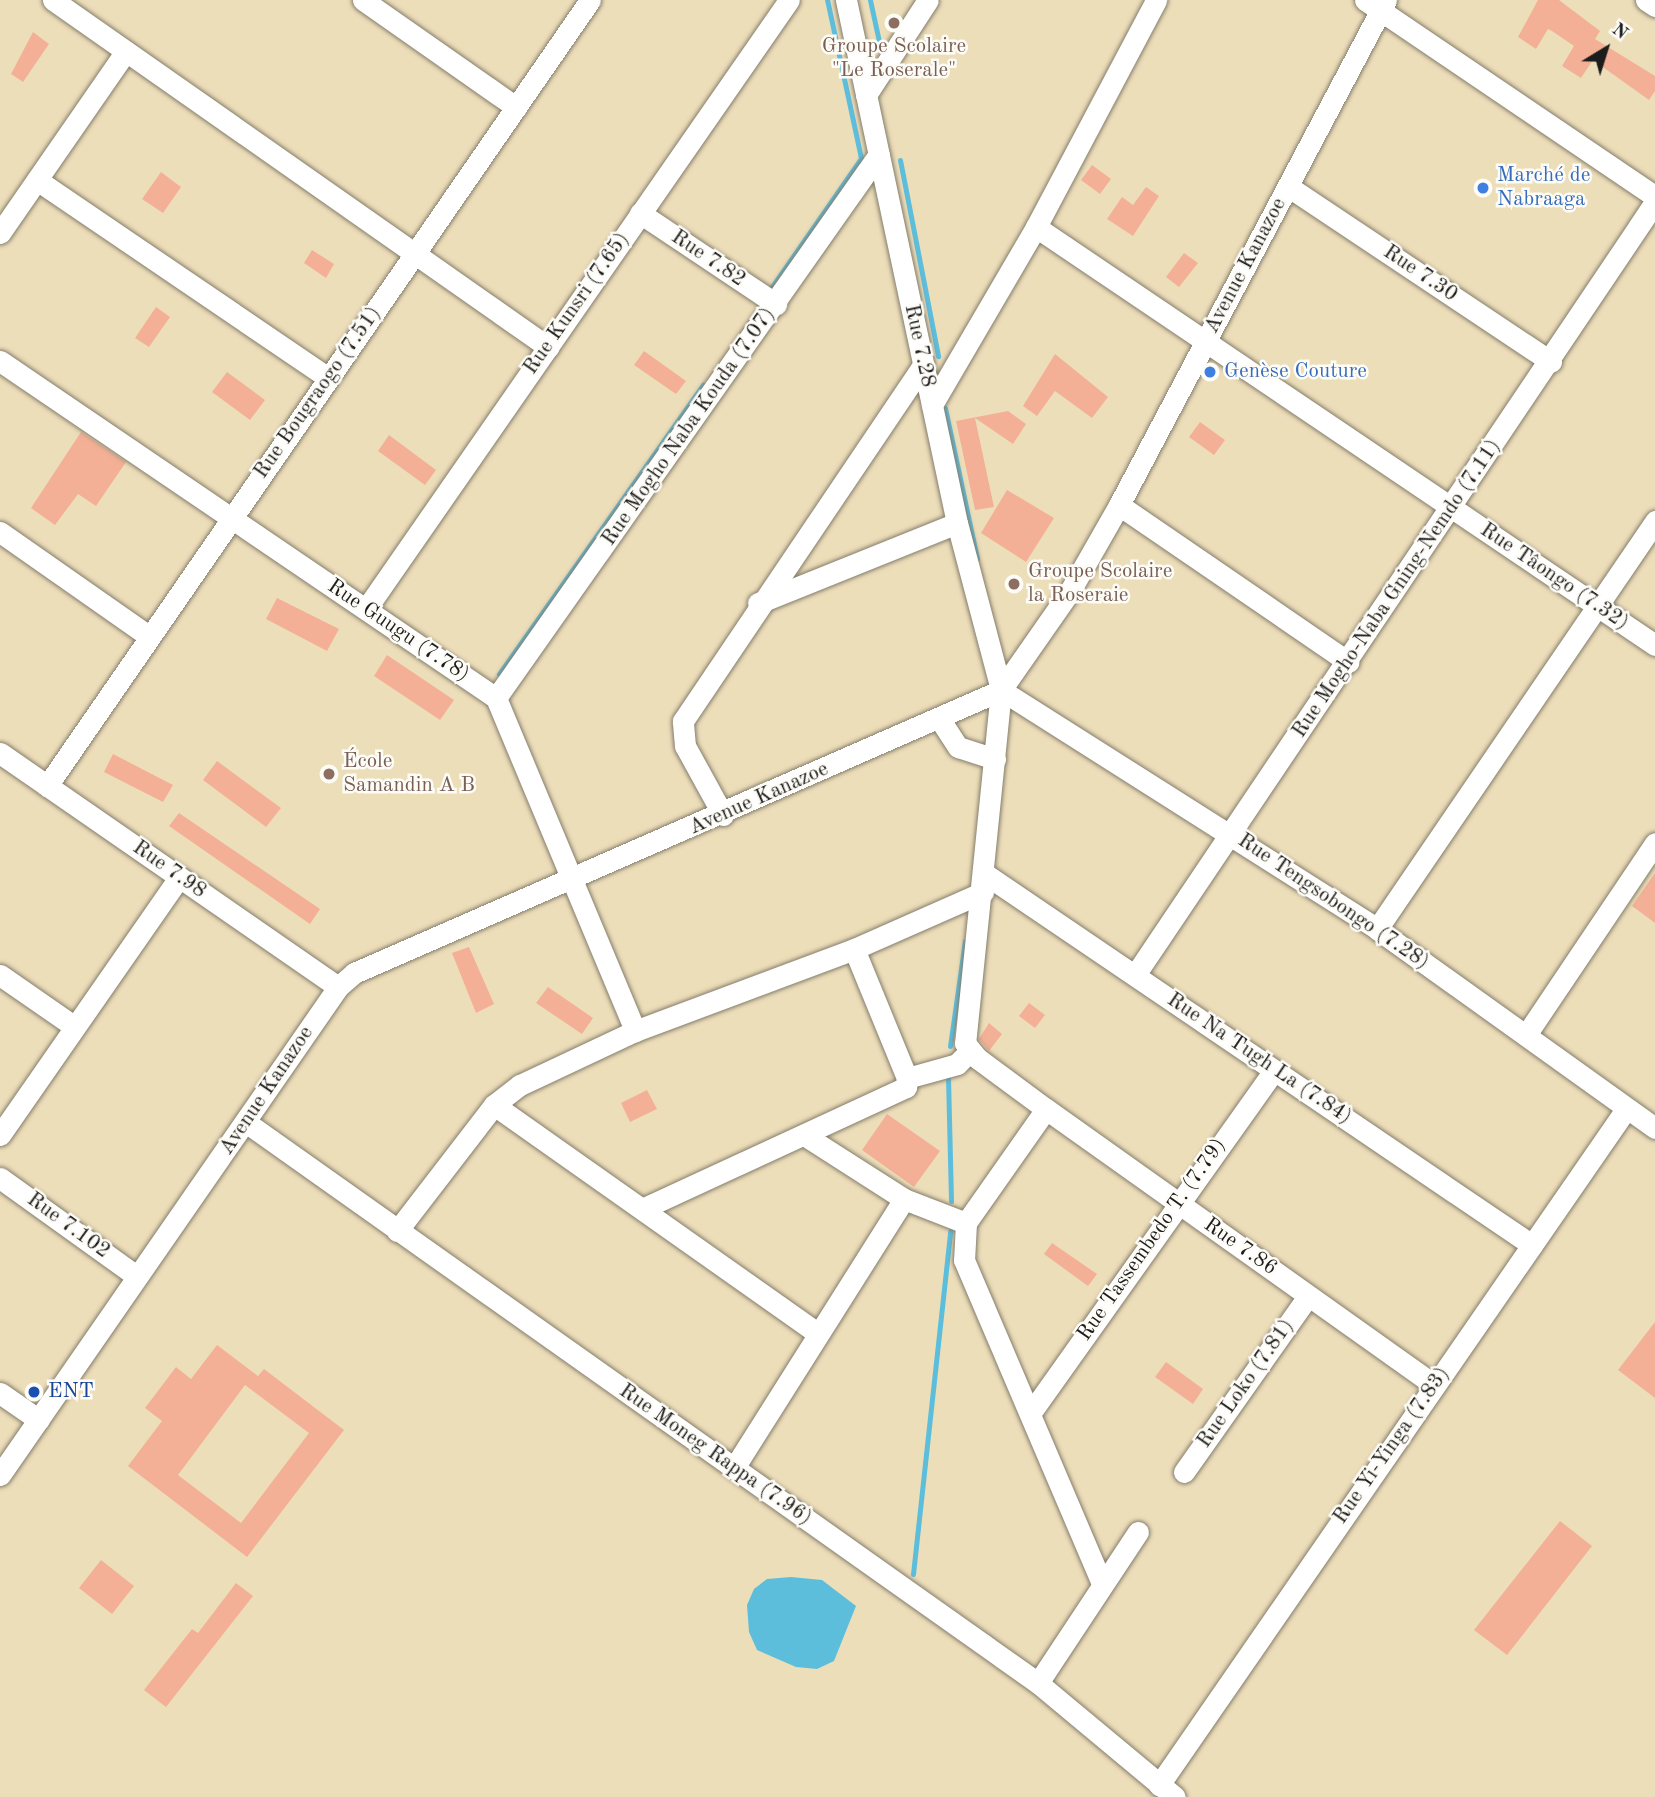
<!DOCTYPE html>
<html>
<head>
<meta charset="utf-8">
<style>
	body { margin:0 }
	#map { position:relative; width:1655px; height:1797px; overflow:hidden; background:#eddeba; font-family:"Old Standard TT",serif }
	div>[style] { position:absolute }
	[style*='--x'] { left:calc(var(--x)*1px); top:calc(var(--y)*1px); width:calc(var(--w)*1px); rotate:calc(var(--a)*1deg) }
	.water>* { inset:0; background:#5dbedc }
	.stream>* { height:5px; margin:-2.5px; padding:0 2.5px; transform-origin:2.5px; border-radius:2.5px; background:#5dbedc }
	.building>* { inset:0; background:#f3b096 }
	.roads { filter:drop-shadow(0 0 2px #847d6b) drop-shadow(0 0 2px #847d6b) }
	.minor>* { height:21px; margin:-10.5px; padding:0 10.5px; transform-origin:10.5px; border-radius:10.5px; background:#fff }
	.dots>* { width:19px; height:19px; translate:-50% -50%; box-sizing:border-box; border:4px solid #fdfcf7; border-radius:50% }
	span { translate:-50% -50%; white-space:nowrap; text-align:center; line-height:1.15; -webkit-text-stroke:5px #fdfcf7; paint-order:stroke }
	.education-label { font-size:21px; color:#785e54 }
	.left { translate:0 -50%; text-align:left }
	.shop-label { font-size:21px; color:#366cbe }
	.street-label { font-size:21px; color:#1c1c1c }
	.transit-label { font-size:21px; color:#164399 }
	.north { position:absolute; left:1571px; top:14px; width:70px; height:70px; -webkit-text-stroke:5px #fdfcf7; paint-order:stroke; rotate:38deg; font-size:19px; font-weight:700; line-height:28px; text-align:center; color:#1c1c1c }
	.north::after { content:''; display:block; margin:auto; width:24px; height:32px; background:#1c1c1c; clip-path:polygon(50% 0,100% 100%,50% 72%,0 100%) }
</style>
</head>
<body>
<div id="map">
	<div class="water">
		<i style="clip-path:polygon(791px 1577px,822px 1580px,856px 1606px,834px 1661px,817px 1669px,796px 1667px,757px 1650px,749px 1632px,747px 1605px,754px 1589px,767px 1579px)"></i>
	</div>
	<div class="stream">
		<i style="--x:870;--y:0;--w:47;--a:77.7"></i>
		<i style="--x:900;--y:160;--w:200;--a:79"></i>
		<i style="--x:767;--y:294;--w:165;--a:-55.3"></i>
		<i style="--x:861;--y:158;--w:162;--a:-102.1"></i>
		<i style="--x:945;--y:408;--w:154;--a:78"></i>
		<i style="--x:499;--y:674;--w:354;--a:-54.8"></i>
		<i style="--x:950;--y:1046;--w:106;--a:-81.9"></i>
		<i style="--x:948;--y:1077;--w:124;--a:88.6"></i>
		<i style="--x:913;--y:1574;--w:345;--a:-83.8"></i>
	</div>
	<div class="building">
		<i style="clip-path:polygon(1538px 0,1559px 0,1600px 31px,1595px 39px,1655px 76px,1655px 91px,1649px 100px,1593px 60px,1581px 78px,1562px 66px,1574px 46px,1552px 31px,1548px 29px,1536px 49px,1518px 37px)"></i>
		<i style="clip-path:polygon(33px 32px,49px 44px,23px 82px,11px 74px)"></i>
		<i style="clip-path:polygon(1092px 165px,1111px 179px,1100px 194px,1081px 180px)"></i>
		<i style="clip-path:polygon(161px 172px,181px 187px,163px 213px,142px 199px)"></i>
		<i style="clip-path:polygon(1146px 187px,1159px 196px,1133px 236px,1107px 219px,1122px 197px,1133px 205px)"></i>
		<i style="clip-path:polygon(312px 250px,334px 264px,326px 278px,304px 263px)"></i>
		<i style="clip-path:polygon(1184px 253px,1198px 263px,1179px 287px,1166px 277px)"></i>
		<i style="clip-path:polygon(156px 307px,170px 317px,149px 347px,135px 338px)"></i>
		<i style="clip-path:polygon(644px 351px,686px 381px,676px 394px,634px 365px)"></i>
		<i style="clip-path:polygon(1055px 354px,1108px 397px,1092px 418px,1055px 391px,1037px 416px,1023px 406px)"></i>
		<i style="clip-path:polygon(227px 372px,265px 400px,250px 420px,212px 392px)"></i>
		<i style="clip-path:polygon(1008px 411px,1026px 424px,1013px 444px,975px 418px,994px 507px,975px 510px,956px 421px)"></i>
		<i style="clip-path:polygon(1200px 422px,1225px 440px,1214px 455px,1189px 437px)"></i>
		<i style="clip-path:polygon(81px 432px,126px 462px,96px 506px,78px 494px,55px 525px,31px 508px)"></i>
		<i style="clip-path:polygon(389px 435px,436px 470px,425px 485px,378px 451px)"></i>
		<i style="clip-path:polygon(1007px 490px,1054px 518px,1026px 562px,981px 533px)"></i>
		<i style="clip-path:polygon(277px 598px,339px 629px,327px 651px,266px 619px)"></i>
		<i style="clip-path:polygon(387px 655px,454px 700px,440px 720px,374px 676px)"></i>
		<i style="clip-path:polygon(113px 754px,173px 785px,163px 802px,104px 772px)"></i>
		<i style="clip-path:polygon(217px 761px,281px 808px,266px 827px,203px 780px)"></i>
		<i style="clip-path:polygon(179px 813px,320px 909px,310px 924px,169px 826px)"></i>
		<i style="clip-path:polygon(1655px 873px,1655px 923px,1632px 906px)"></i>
		<i style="clip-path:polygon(469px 947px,494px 1004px,476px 1013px,452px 953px)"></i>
		<i style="clip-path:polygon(548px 987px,593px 1018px,582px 1034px,536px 1003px)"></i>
		<i style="clip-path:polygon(1029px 1003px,1045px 1015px,1035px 1028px,1019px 1016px)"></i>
		<i style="clip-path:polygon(989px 1023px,1002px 1034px,989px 1051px,979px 1039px)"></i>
		<i style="clip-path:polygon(647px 1090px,657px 1109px,630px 1122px,621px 1103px)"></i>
		<i style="clip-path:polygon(887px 1114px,940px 1151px,914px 1187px,862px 1150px)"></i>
		<i style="clip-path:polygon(1052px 1243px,1097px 1274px,1088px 1286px,1044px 1254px)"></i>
		<i style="clip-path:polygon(1655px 1322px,1655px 1398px,1618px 1370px)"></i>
		<i style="clip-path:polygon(evenodd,217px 1345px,258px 1376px,264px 1369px,344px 1430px,247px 1557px,128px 1466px,162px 1421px,145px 1408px,176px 1367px,191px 1379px,217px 1345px,245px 1385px,309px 1433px,241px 1523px,178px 1475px,245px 1385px)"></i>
		<i style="clip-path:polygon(1166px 1362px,1203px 1389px,1193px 1404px,1155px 1377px)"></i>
		<i style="clip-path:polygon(1560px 1521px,1592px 1546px,1507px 1655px,1474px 1630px)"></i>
		<i style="clip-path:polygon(101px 1560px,134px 1586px,112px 1614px,79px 1588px)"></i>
		<i style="clip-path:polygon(236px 1583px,253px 1596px,166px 1707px,144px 1690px,192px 1629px,198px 1633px)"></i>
	</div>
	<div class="roads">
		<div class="minor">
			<i style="--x:53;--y:0;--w:605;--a:35.03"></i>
			<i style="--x:363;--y:0;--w:187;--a:35"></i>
			<i style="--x:846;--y:0;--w:535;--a:78.02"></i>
			<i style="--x:957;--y:523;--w:173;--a:75.2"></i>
			<i style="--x:1001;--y:690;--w:355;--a:95.8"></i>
			<i style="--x:965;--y:1043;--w:19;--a:51"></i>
			<i style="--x:977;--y:1058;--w:86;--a:36.5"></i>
			<i style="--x:1046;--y:1109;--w:476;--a:35.4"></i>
			<i style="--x:1365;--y:0;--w:350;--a:34.1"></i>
			<i style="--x:1646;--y:0;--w:11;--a:34"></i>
			<i style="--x:866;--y:95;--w:113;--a:-56.9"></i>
			<i style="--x:37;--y:180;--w:352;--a:34.2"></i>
			<i style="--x:1289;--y:187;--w:315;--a:33.7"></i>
			<i style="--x:640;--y:213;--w:164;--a:33.8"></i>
			<i style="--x:1036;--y:227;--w:747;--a:34.03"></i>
			<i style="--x:0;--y:233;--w:221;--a:-55.3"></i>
			<i style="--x:0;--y:361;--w:600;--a:34.19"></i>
			<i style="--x:496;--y:698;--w:361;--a:67.3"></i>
			<i style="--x:932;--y:405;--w:206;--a:-59.7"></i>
			<i style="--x:1036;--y:227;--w:257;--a:-62.1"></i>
			<i style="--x:1119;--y:505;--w:278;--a:34.4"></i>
			<i style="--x:0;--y:532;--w:179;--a:35"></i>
			<i style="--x:758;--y:603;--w:214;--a:-21.9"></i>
			<i style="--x:366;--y:609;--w:741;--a:-55.22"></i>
			<i style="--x:1001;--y:690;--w:446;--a:32.4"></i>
			<i style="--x:1377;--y:929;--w:342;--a:35.6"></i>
			<i style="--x:496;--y:698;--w:665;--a:-54.85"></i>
			<i style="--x:939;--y:718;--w:35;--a:57"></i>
			<i style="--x:958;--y:747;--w:39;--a:18"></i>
			<i style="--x:0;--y:753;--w:411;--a:34.7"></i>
			<i style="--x:47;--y:786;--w:955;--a:-55.36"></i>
			<i style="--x:723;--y:815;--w:79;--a:-118.8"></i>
			<i style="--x:685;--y:746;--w:25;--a:-95"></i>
			<i style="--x:683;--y:721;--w:429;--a:-56"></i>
			<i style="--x:985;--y:874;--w:661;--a:34.15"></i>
			<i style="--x:1377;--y:929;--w:494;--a:-55.7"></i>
			<i style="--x:0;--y:975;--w:91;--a:34.7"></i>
			<i style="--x:1135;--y:975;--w:932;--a:-56.07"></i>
			<i style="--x:1526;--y:1035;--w:231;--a:-56.1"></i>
			<i style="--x:907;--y:1078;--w:52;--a:-15.6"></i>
			<i style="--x:957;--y:1064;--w:18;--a:-45"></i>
			<i style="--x:494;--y:1105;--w:394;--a:35.2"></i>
			<i style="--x:1046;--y:1109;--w:139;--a:125.1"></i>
			<i style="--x:966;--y:1223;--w:37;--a:93"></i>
			<i style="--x:964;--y:1260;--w:352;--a:66.9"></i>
			<i style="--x:247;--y:1123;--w:969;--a:35.3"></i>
			<i style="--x:1038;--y:1683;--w:178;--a:39.8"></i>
			<i style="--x:0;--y:1135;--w:314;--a:-55.2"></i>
			<i style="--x:804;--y:1135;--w:119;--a:32.6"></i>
			<i style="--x:904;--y:1199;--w:66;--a:21.2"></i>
			<i style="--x:0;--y:1178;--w:166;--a:35.7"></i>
			<i style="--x:642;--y:1209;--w:291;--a:-24.8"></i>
			<i style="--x:906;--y:1087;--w:9;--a:-84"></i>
			<i style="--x:907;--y:1078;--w:139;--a:-112.3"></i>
			<i style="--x:397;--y:1231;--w:159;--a:-52.4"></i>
			<i style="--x:494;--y:1105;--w:33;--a:-38"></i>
			<i style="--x:520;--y:1085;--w:127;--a:-25.2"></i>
			<i style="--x:635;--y:1031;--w:234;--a:-20.5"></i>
			<i style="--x:854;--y:949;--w:141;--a:-23.8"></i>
			<i style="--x:0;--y:1393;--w:47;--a:34.7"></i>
			<i style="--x:1032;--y:1411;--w:417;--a:-54.6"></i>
			<i style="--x:734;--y:1468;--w:318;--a:-57.7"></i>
			<i style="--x:1184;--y:1472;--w:215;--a:-54.8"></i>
			<i style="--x:0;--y:1475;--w:594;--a:-55.29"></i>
			<i style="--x:338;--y:987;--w:21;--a:-41"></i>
			<i style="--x:354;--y:973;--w:706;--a:-23.62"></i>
			<i style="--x:1001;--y:690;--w:121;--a:-55.1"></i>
			<i style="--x:1070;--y:591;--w:99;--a:-60.3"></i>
			<i style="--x:1119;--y:505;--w:571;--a:-62.13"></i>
			<i style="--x:1038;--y:1683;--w:181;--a:-56.5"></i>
			<i style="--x:1159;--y:1785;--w:822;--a:-55.36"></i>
		</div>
	</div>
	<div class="dots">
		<i style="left:894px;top:23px;background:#8d6e63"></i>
		<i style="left:1483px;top:188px;background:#3f7fe0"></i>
		<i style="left:1210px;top:372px;background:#3f7fe0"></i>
		<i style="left:1014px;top:584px;background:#8d6e63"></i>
		<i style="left:329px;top:774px;background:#8d6e63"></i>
		<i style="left:34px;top:1392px;background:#1a4fb4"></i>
	</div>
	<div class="education-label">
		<span style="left:894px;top:59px">Groupe Scolaire<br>"Le Roserale"</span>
		<span class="left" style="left:1028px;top:584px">Groupe Scolaire<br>la Roseraie</span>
		<span class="left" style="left:343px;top:774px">École<br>Samandin A B</span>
	</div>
	<div class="shop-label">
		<span class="left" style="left:1497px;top:188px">Marché de<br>Nabraaga</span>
		<span class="left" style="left:1224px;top:372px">Genèse Couture</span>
	</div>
	<div class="street-label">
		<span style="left:708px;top:259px;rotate:34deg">Rue 7.82</span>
		<span style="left:1246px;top:266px;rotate:-62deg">Avenue Kanazoe</span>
		<span style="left:1420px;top:274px;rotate:34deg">Rue 7.30</span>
		<span style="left:577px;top:304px;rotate:-55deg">Rue Kunsri (7.65)</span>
		<span style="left:919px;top:346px;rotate:78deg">Rue 7.28</span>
		<span style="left:318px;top:393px;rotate:-55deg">Rue Bougraogo (7.51)</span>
		<span style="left:689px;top:427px;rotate:-55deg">Rue Mogho Naba Kouda (7.07)</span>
		<span style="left:1554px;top:577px;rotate:34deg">Rue Tâongo (7.32)</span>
		<span style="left:1397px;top:589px;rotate:-56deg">Rue Mogho-Naba Gning-Nemdo (7.11)</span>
		<span style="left:398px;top:631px;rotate:34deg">Rue Guugu (7.78)</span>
		<span style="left:759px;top:799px;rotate:-24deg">Avenue Kanazoe</span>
		<span style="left:169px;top:870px;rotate:35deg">Rue 7.98</span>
		<span style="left:1333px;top:902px;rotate:34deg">Rue Tengsobongo (7.28)</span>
		<span style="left:1259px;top:1059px;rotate:34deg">Rue Na Tugh La (7.84)</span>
		<span style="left:267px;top:1091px;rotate:-56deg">Avenue Kanazoe</span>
		<span style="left:68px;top:1226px;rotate:36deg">Rue 7.102</span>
		<span style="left:1152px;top:1240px;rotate:-55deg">Rue Tassembedo T. (7.79)</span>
		<span style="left:1240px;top:1247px;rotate:35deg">Rue 7.86</span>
		<span style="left:1246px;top:1384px;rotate:-55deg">Rue Loko (7.81)</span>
		<span style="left:1392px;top:1446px;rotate:-55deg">Rue Yi-Yinga (7.83)</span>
		<span style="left:715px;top:1455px;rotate:35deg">Rue Moneg Rappa (7.96)</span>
	</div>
	<div class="transit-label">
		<span class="left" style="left:48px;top:1392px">ENT</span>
	</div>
	<div class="north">N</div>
</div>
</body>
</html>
